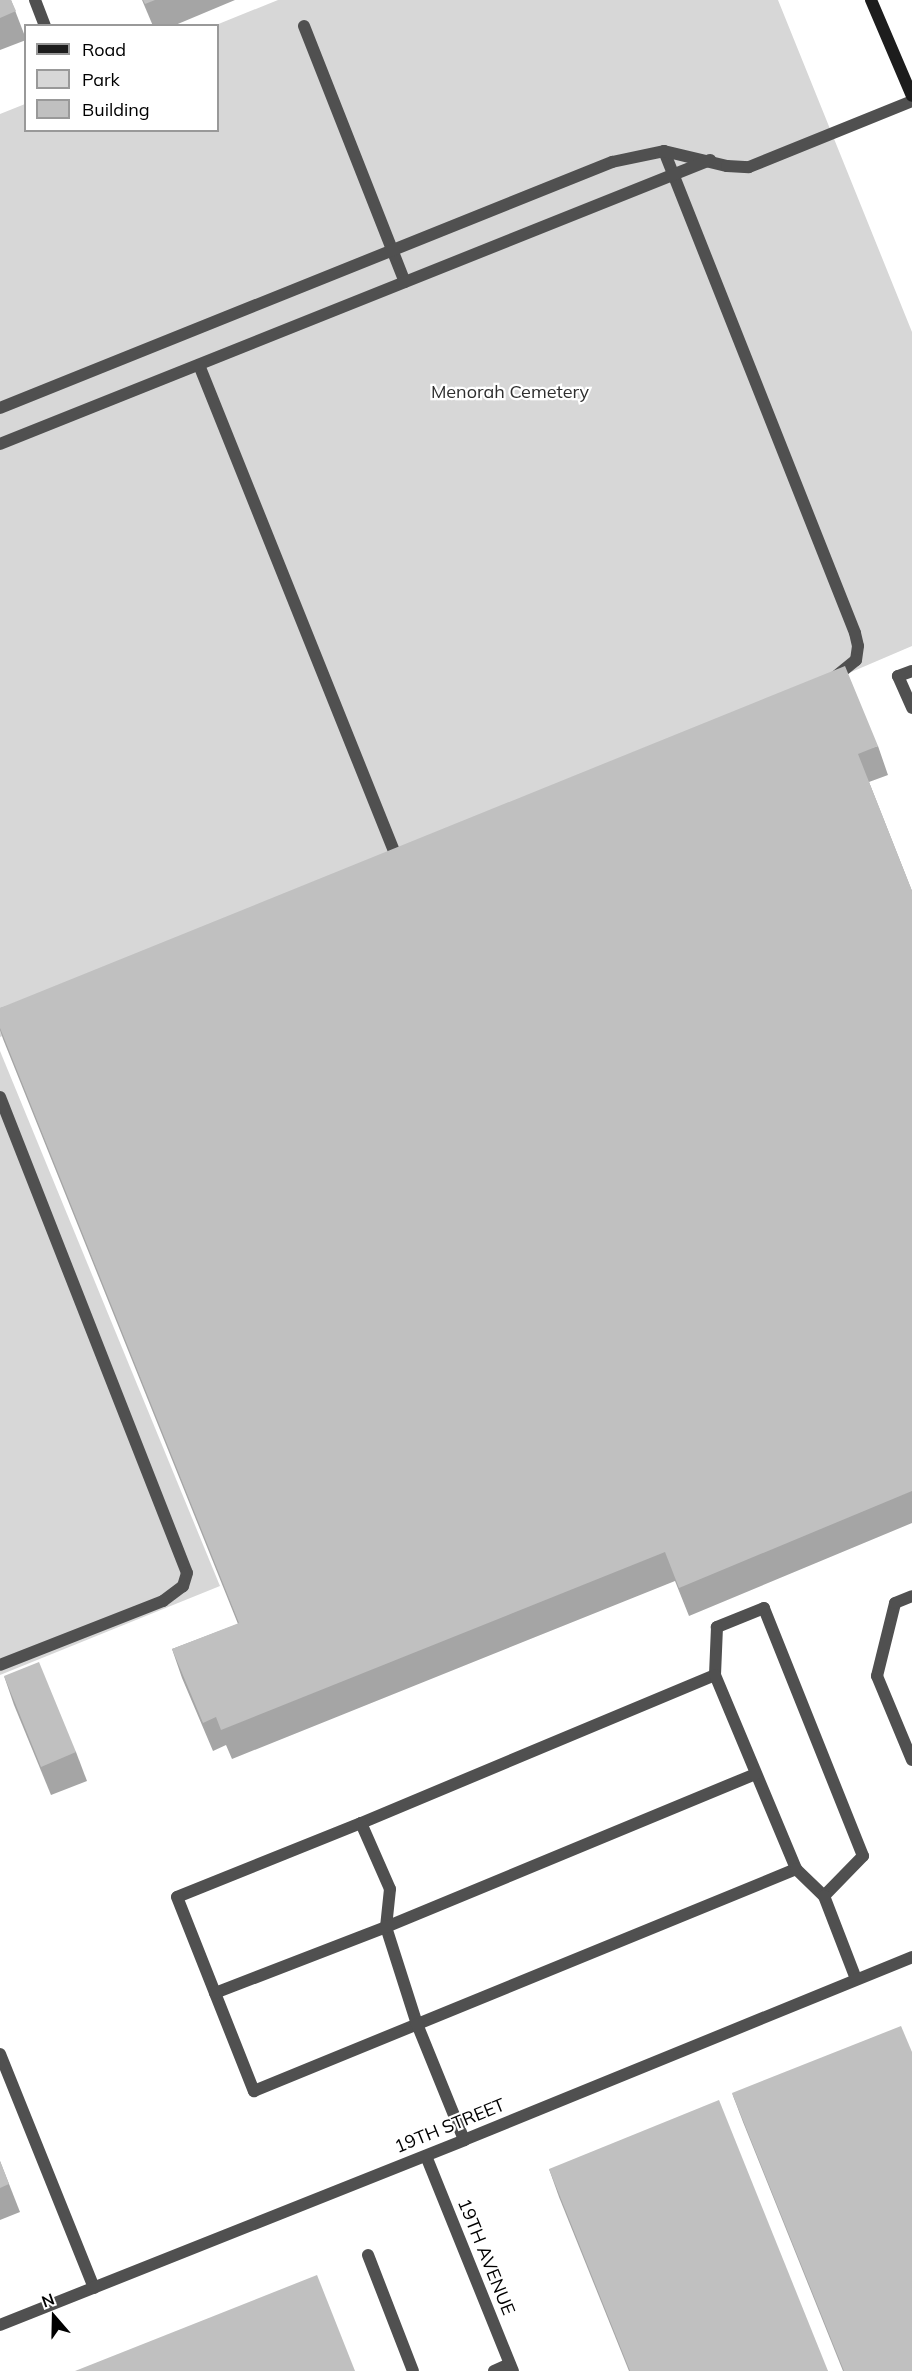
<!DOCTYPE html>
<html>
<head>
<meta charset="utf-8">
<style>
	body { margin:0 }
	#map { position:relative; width:912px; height:2371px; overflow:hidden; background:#fff; font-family:Mulish,sans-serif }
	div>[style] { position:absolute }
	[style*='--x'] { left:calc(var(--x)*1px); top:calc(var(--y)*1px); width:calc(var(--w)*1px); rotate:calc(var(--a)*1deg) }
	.green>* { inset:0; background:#d7d7d7 }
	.lane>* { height:12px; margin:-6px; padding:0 6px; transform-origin:6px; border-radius:6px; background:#505050 }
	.street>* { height:12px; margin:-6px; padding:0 6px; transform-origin:6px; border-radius:6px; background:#505050 }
	.secondary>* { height:12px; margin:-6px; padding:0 6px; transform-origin:6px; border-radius:6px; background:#1d1d1d }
	.wall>* { inset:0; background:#a5a5a5 }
	.building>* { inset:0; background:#c0c0c0 }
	span { translate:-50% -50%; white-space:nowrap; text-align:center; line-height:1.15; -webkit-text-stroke:4.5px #fff; paint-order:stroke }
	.park-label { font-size:18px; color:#2e2e2e }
	.street-label { font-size:18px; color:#000 }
	.legend { position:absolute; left:24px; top:24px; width:195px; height:108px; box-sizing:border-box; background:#fff; border:2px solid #999; margin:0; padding:8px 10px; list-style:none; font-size:18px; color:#000 }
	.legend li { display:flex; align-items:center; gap:12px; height:30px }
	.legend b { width:30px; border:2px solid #999 }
	.north { position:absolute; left:24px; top:2287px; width:60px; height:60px; -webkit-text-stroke:4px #fff; paint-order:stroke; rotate:340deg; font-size:16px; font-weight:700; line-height:24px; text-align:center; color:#000 }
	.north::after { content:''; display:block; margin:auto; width:21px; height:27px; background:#000; clip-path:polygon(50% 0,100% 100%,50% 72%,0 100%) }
</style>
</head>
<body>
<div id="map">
	<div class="green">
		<i style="clip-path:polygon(278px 0,778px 0,912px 332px,912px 646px,0 1037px,0 114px,25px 104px,26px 130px,218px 130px,216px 25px)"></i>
		<i style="clip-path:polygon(0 1051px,220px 1586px,0 1675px)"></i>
	</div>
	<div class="lane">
		<i style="--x:35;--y:0;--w:28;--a:69"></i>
		<i style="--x:304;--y:26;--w:275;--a:68.5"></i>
		<i style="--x:664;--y:151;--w:518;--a:68.38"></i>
		<i style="--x:855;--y:633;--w:13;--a:77"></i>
		<i style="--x:858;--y:646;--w:14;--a:98"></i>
		<i style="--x:856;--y:660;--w:28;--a:141"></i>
		<i style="--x:199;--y:365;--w:529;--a:68.14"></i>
		<i style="--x:0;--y:408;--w:660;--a:-21.9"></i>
		<i style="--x:612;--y:162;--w:53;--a:-11.9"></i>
		<i style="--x:664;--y:151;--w:65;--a:13.4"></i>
		<i style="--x:727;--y:166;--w:22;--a:3"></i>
		<i style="--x:749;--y:167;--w:176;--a:-22"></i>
		<i style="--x:0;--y:444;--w:765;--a:-21.8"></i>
		<i style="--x:912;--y:671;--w:15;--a:160"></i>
		<i style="--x:898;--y:676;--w:35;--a:66"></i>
		<i style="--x:0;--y:1097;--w:511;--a:68.55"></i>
		<i style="--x:187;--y:1573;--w:14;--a:107"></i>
		<i style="--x:183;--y:1586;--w:25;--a:143"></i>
		<i style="--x:163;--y:1601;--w:175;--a:158.6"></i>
		<i style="--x:715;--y:1675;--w:384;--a:157.3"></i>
		<i style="--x:361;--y:1823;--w:198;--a:158.1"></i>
		<i style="--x:177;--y:1897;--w:209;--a:68.4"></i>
		<i style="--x:254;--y:2091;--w:586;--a:-22.27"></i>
		<i style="--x:877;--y:1676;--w:75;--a:-76.1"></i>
		<i style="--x:895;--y:1603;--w:18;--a:-22"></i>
		<i style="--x:361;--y:1823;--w:72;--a:66.3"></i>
		<i style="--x:390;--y:1889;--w:38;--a:96"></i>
		<i style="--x:386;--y:1927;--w:102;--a:72.3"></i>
		<i style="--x:417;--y:2024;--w:125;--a:67.9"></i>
		<i style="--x:824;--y:1896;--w:56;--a:-45.7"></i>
		<i style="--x:863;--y:1856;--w:267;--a:-111.8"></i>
		<i style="--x:764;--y:1608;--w:51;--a:158"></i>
		<i style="--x:717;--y:1627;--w:48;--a:92.4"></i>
		<i style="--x:715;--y:1675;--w:210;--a:67.3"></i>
		<i style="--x:796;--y:1869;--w:39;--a:44"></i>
		<i style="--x:824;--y:1896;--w:89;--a:68.9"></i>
		<i style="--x:215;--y:1993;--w:183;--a:-21.1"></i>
		<i style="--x:386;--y:1927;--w:400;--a:-22.5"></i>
		<i style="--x:0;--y:2054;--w:252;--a:68.1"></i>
		<i style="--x:368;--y:2255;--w:124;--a:68.8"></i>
		<i style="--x:494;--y:2371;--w:17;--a:-24"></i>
	</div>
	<div class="street">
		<i style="--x:877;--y:1676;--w:91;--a:67.4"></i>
		<i style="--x:426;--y:2156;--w:232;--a:68"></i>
		<i style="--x:0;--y:2325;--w:500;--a:-21.7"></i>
		<i style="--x:464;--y:2140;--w:484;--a:-22.2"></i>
	</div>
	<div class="secondary">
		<i style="--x:871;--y:0;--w:104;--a:66.9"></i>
	</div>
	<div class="wall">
		<i style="clip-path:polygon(0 0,11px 0,26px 39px,26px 40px,0 50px)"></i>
		<i style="clip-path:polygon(142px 0,235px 0,173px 26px,153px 26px)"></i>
		<i style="clip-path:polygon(878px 746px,888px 775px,869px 782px,912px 891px,912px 1523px,689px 1616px,675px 1581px,232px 1759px,226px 1745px,213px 1751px,182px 1678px,172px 1649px,238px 1624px,3px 1039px,0 1030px,0 1008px)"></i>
		<i style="clip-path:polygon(4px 1676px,76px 1752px,87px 1781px,51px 1795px,14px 1705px)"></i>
		<i style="clip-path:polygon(732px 2093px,912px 2371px,843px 2371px,743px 2122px)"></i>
		<i style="clip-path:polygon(0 2161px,20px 2212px,0 2220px)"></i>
		<i style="clip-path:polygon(549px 2169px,828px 2371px,629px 2371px,559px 2197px)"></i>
	</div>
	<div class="building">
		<i style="clip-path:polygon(0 0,11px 0,16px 11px,0 18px)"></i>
		<i style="clip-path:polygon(143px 0,155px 0,145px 4px)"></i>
		<i style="clip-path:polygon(845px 666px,878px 746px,858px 754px,912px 891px,912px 1491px,679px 1588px,665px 1552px,221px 1730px,216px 1717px,203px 1723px,172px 1649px,239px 1623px,0 1028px,0 1008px)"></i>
		<i style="clip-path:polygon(39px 1662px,76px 1752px,41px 1767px,4px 1676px)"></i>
		<i style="clip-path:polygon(901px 2026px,912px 2052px,912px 2371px,844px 2371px,732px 2093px)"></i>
		<i style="clip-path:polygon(719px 2100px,828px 2371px,630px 2371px,549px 2169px)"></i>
		<i style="clip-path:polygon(0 2161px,9px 2184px,0 2188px)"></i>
		<i style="clip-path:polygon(317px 2275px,355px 2371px,75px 2371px)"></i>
	</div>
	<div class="park-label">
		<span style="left:510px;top:392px">Menorah Cemetery</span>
	</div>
	<div class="street-label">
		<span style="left:450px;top:2126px;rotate:-22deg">19TH STREET</span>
		<span style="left:486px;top:2257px;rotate:68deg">19TH AVENUE</span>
	</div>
	<ul class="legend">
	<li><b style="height:8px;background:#1d1d1d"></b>Road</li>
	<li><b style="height:16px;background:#d7d7d7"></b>Park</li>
	<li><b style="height:16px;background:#c0c0c0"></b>Building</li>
	</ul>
	<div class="north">N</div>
</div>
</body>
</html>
